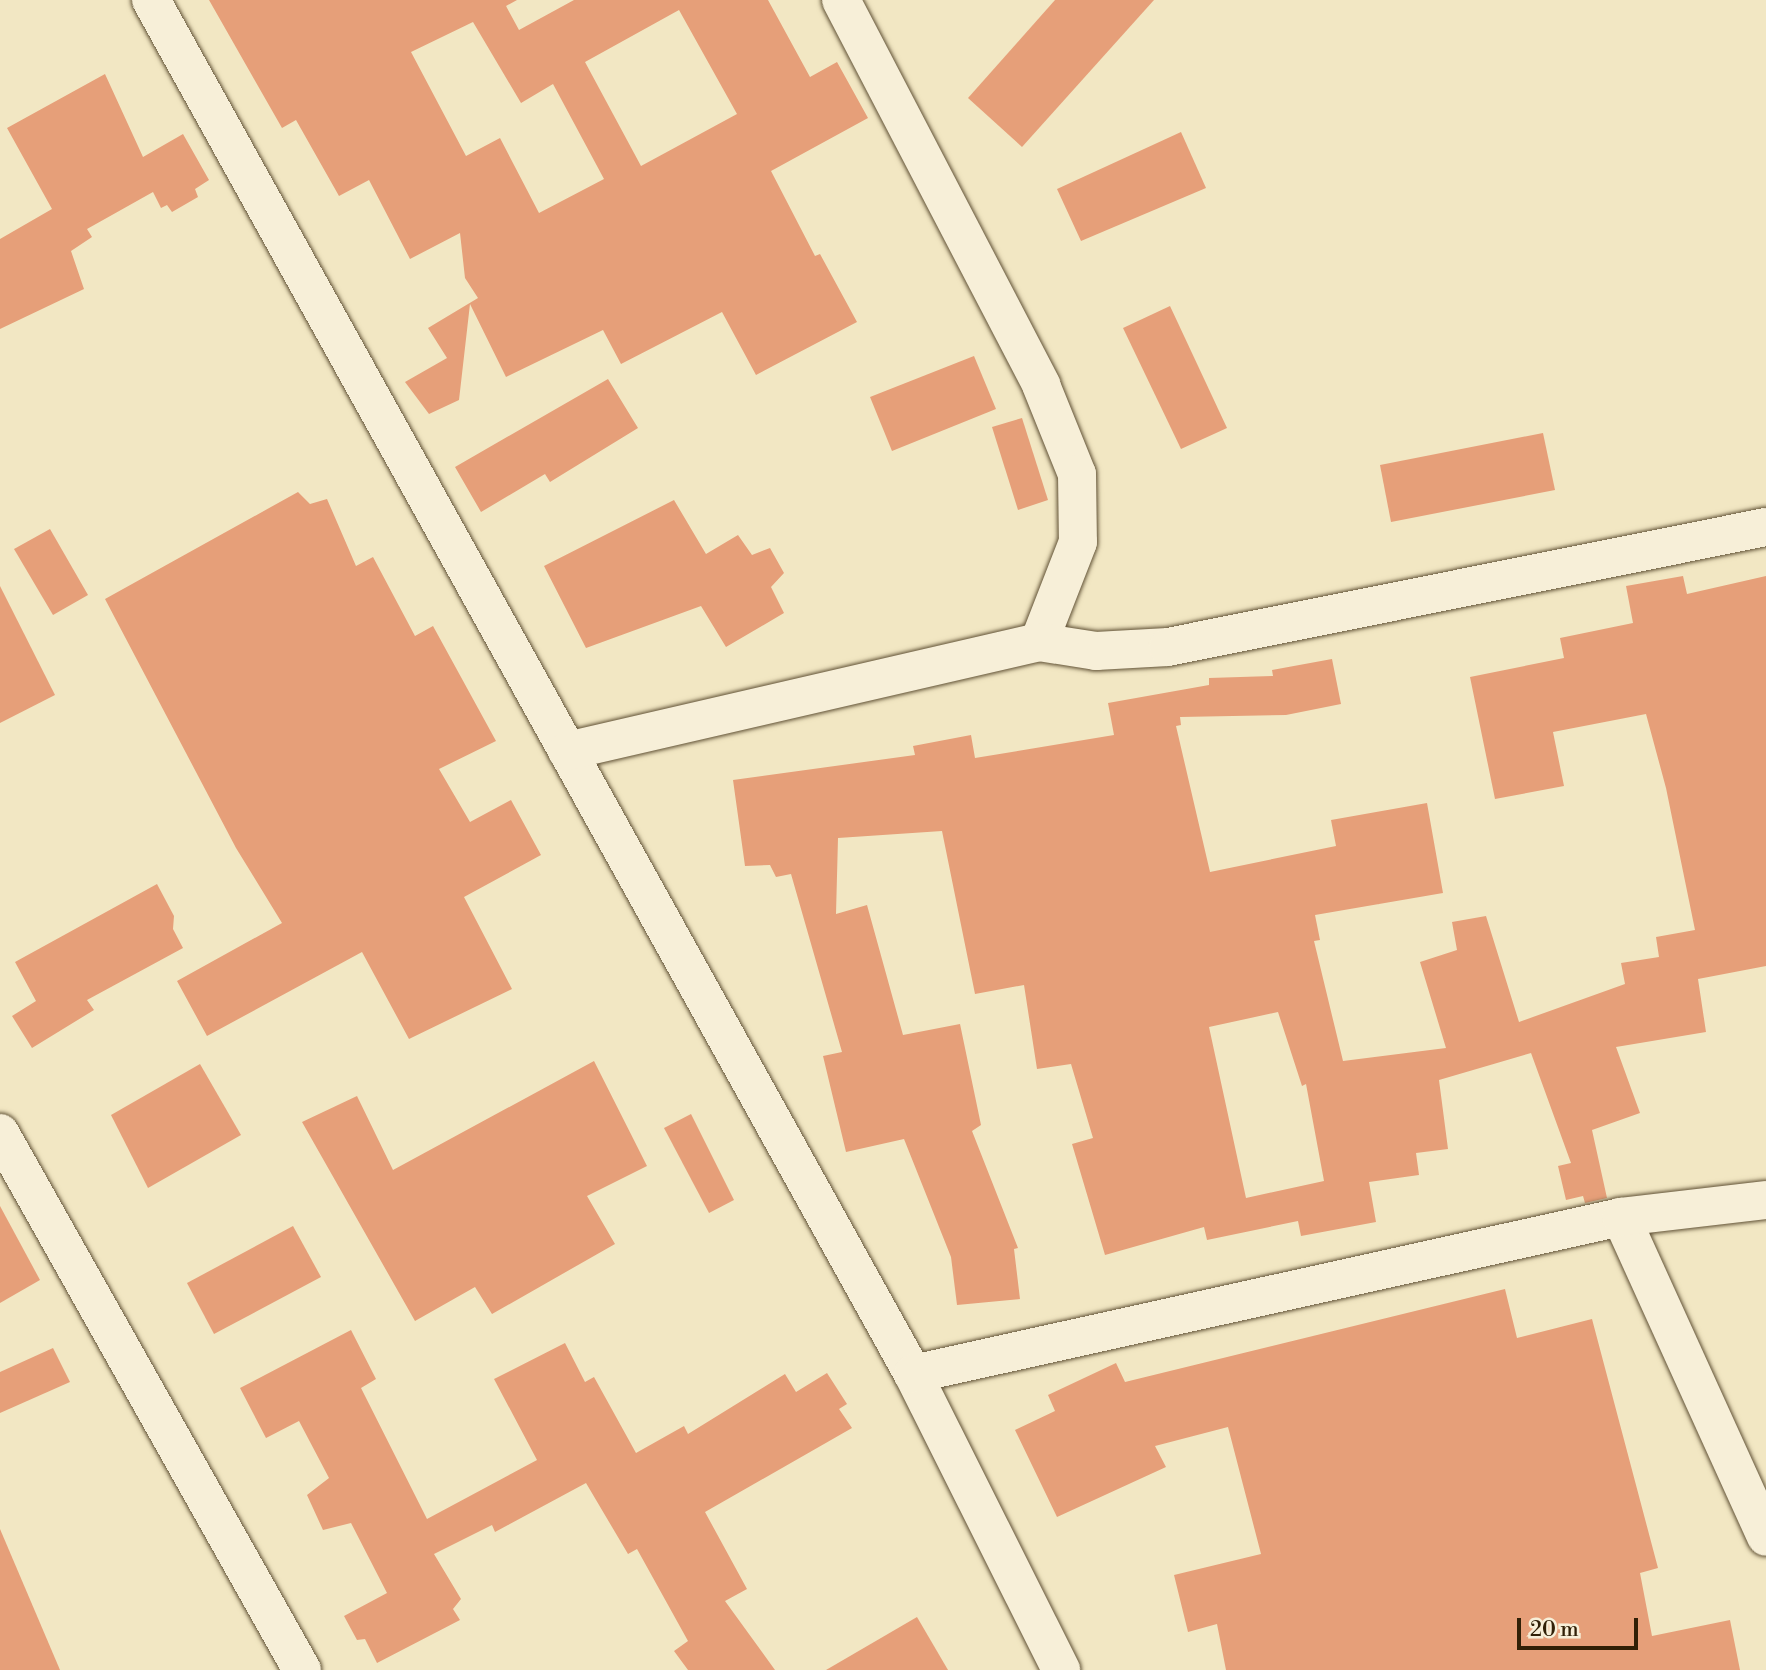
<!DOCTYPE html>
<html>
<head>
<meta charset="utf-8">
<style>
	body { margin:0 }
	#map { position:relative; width:1766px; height:1670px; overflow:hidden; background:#f2e7c3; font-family:"Libre Bodoni",serif }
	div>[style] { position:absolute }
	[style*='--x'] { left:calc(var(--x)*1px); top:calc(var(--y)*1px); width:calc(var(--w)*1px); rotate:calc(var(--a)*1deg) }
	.building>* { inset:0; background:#e69f79 }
	.roads { filter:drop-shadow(0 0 2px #615236) drop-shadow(0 0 2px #615236) }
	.minor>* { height:38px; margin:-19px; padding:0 19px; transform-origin:19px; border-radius:19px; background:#f7efd8 }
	span { translate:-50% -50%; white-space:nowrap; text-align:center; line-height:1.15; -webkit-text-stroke:6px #f7efd8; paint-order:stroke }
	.scale { position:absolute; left:1517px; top:1618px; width:121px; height:32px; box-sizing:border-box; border:4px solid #312007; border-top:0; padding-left:9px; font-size:21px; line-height:24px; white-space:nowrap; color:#312007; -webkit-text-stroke:5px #f7efd8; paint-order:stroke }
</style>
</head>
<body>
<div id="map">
	<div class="building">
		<i style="clip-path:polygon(evenodd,209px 0,517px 0,506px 6px,519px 30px,574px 0,768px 0,810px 77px,837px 62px,868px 118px,771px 171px,815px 256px,820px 254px,857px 322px,756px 375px,722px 312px,621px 364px,603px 330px,506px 377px,470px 304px,459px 400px,429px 414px,405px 382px,447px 358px,428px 328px,478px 298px,465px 278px,460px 233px,410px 259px,369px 180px,339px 196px,296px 120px,282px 128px,209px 0,679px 10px,737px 114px,641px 166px,585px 62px,679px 10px,209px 0,473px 22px,521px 103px,553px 84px,604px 179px,539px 213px,500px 138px,466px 156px,411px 52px,473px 22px)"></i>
		<i style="clip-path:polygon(1055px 0,1154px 0,1022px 147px,968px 98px)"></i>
		<i style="clip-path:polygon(105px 74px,143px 157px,183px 134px,209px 180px,195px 189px,198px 197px,172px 212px,167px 205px,161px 208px,153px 192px,87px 229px,92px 237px,71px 251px,84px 289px,0 329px,0 239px,52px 209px,7px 128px)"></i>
		<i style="clip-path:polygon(1181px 132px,1206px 188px,1081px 241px,1057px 189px)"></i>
		<i style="clip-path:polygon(1170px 306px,1227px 428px,1181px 449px,1123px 328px)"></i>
		<i style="clip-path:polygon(974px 356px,996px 409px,892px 451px,870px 397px)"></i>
		<i style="clip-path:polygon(608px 379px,638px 428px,550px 482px,545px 474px,481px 512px,455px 467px)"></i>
		<i style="clip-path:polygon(1022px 418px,1048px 500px,1018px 510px,992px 427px)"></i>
		<i style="clip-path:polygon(1543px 433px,1555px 490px,1391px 522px,1380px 465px)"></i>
		<i style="clip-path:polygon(298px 492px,310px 504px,327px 499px,356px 566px,373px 557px,415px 636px,433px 626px,496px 741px,439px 769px,470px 822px,511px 800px,541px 855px,464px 897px,512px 989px,409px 1039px,362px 952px,207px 1036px,177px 981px,282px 923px,236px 848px,105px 599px)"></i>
		<i style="clip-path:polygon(674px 500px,706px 554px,738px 535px,752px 555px,770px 548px,784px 573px,771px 587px,784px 613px,726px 647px,701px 606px,586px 648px,544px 566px)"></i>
		<i style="clip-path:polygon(50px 529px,88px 595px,53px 615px,14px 549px)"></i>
		<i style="clip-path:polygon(evenodd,1683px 576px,1687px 594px,1766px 576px,1766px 966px,1698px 979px,1706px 1032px,1616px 1047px,1640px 1113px,1592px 1130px,1607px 1198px,1585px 1203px,1583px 1196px,1566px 1200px,1558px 1166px,1571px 1163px,1531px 1053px,1439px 1080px,1448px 1149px,1416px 1153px,1419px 1175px,1369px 1182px,1376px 1222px,1301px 1236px,1298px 1221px,1207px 1240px,1204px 1227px,1105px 1255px,1072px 1144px,1093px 1138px,1071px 1064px,1037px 1069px,1024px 985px,975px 994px,942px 831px,838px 838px,836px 914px,867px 905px,903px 1035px,960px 1024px,981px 1125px,972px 1131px,1018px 1248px,1014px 1249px,1020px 1299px,957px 1305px,951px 1257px,904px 1139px,846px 1152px,823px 1056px,842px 1052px,791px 874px,776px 877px,770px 865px,745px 866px,733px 780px,915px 755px,913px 746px,971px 735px,975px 758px,1114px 735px,1108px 703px,1209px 685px,1209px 678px,1273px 676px,1272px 670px,1332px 659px,1341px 704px,1286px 715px,1180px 717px,1181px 725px,1176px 726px,1210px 872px,1336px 846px,1331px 820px,1427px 803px,1443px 893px,1315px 915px,1320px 940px,1314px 941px,1343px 1061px,1446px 1048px,1420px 962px,1457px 950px,1452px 922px,1486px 916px,1519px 1022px,1625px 984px,1621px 963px,1659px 957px,1656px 937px,1695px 930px,1666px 788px,1646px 714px,1553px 732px,1564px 786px,1495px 799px,1470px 677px,1564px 658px,1560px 638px,1633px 623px,1626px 586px,1683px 576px,1278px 1012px,1302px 1086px,1306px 1084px,1324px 1181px,1246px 1198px,1209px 1027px,1278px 1012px)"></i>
		<i style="clip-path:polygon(0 586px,55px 695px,0 723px)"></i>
		<i style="clip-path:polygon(157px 884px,174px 916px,173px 929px,183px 948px,87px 1000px,94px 1010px,32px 1048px,12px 1016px,36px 1001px,15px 962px)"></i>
		<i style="clip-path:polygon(594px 1061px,647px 1166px,587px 1196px,615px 1244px,492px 1314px,475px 1287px,415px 1321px,302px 1122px,357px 1096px,393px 1170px)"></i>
		<i style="clip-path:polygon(200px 1064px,241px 1135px,148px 1188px,111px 1115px)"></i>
		<i style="clip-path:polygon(691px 1114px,734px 1200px,709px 1213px,664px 1128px)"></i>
		<i style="clip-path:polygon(0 1206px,40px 1280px,0 1303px)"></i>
		<i style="clip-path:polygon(293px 1226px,321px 1277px,214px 1334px,187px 1283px)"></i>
		<i style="clip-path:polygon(1505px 1289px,1517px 1338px,1592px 1319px,1658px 1568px,1640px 1573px,1652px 1636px,1730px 1620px,1740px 1670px,1226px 1670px,1217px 1624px,1188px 1632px,1174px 1575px,1261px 1554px,1228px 1427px,1155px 1446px,1166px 1467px,1057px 1517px,1015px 1430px,1055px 1411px,1048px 1395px,1116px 1363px,1125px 1382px)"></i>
		<i style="clip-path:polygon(351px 1330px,376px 1379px,361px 1388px,427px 1519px,537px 1460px,494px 1379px,565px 1343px,585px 1382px,594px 1377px,636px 1453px,684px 1426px,688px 1434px,785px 1374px,796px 1392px,827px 1373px,847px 1404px,839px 1409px,852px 1428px,705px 1512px,747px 1589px,725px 1601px,775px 1670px,688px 1670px,674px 1651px,688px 1641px,637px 1549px,628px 1554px,586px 1483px,495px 1532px,492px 1525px,434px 1554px,461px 1599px,453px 1609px,460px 1620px,377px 1663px,365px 1639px,357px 1640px,344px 1616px,387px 1593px,351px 1523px,323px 1530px,307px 1495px,329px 1478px,299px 1421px,266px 1438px,240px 1388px)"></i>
		<i style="clip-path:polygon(53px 1348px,70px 1382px,0 1413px,0 1372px)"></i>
		<i style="clip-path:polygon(0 1529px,60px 1670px,0 1670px)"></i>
		<i style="clip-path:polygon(917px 1617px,948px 1670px,826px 1670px)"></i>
	</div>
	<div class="roads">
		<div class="minor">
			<i style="--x:151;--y:0;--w:1571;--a:60.99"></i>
			<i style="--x:913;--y:1374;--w:331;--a:63.4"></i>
			<i style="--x:841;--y:0;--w:434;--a:62.5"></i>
			<i style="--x:1041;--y:385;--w:96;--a:68"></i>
			<i style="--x:1077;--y:474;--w:68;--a:89.2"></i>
			<i style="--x:1078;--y:542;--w:107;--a:111.3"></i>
			<i style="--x:567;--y:751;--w:484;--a:-13"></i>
			<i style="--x:1039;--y:642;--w:58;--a:9"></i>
			<i style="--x:1096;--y:651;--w:72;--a:-3.2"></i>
			<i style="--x:1168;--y:647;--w:610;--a:-11.35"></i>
			<i style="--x:0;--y:1133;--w:616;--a:60.65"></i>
			<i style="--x:1621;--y:1217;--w:351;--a:65.6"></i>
			<i style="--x:913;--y:1374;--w:725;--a:-12.5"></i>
			<i style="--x:1621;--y:1217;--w:146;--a:-6.7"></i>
		</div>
	</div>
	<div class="scale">20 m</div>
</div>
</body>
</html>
